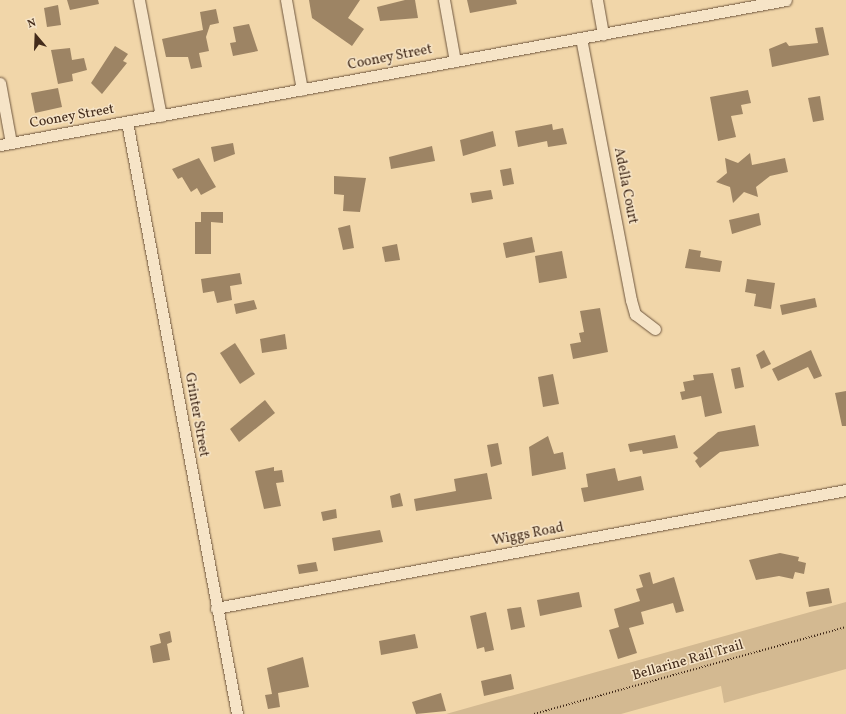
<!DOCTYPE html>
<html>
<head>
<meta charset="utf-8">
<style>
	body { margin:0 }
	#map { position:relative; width:846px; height:714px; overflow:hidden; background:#f1d6a9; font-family:Vollkorn,serif }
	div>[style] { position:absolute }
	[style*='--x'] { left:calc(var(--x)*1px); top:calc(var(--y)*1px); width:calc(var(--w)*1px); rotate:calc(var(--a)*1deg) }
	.green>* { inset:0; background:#d3b991 }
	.building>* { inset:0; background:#9d8464 }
	.path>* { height:2px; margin-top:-1px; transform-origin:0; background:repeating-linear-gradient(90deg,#432b1a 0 1px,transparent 0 3px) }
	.roads { filter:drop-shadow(0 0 1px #6e563e) drop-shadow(0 0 1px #6e563e) }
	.street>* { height:11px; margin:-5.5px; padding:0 5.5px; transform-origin:5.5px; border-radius:5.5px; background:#f6e4c7 }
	span { translate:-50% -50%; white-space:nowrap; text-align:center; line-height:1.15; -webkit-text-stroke:3px #f6e4c7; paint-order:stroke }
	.street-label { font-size:14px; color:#432b1a }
	.north { position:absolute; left:16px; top:16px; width:40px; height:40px; -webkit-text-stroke:3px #f6e4c7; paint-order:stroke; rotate:341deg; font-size:11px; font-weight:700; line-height:16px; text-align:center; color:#432b1a }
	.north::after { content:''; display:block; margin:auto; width:14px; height:18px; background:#432b1a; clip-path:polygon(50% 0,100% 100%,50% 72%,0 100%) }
</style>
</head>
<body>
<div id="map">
	<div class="green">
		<i style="clip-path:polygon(846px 602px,846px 669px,724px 703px,721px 686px,621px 714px,446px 714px)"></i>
	</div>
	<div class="building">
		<i style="clip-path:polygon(67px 0,98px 0,99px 4px,70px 10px)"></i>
		<i style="clip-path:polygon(309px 0,360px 0,348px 18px,364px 29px,352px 46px,312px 18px)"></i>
		<i style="clip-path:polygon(405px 0,415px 0,418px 18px,380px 21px,377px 7px)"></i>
		<i style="clip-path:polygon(467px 0,516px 0,517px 4px,470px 13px)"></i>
		<i style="clip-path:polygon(58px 5px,61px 25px,47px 27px,44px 8px)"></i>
		<i style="clip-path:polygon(216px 9px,219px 23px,210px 25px,206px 37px,209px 51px,199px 53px,202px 67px,191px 69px,188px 57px,166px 57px,162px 39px,203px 30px,200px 12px)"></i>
		<i style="clip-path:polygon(249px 24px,258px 51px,233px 56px,230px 43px,236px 42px,233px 27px)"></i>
		<i style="clip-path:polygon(823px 27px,829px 55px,772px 67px,769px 49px,786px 42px,789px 46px,818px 43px,815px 28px)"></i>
		<i style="clip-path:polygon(115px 46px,128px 54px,123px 61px,127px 63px,102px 94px,91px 83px)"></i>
		<i style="clip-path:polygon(70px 48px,72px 60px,84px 58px,87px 70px,72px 74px,73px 81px,58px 84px,51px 50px)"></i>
		<i style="clip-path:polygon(58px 88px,62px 107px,35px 113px,31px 93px)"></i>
		<i style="clip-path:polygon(748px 90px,751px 103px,741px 105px,743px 114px,731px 116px,736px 137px,718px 141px,710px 97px)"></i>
		<i style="clip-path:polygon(820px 96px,824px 120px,813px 122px,808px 98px)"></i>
		<i style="clip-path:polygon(552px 124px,553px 130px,563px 128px,567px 144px,548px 147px,547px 141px,518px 147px,515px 131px)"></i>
		<i style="clip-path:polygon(493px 131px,496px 146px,463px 156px,460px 140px)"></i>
		<i style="clip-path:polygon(233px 143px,235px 154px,214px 162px,211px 147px)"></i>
		<i style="clip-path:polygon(432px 146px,435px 161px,391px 169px,389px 157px)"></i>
		<i style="clip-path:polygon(750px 153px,752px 165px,785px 158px,788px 172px,770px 176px,756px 187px,758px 197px,744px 192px,733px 203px,730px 187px,716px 182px,727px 173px,725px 158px,738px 163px)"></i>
		<i style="clip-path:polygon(199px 158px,216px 187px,201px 195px,197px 188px,191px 192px,182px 177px,178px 179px,172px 169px)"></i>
		<i style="clip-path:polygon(511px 168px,514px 184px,503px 186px,500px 170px)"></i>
		<i style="clip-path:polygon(334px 176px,366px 178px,360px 212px,343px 211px,344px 195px,334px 194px)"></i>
		<i style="clip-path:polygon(491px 190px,493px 199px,472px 203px,470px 193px)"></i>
		<i style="clip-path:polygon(201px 212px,223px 212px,223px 223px,211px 222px,211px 254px,195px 254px,195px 222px,201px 222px)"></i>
		<i style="clip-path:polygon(759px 213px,761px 225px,732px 234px,729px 220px)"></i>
		<i style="clip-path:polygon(350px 225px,354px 248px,343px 250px,338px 228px)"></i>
		<i style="clip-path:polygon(532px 237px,535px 252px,506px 258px,503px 243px)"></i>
		<i style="clip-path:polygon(397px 244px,400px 260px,385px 262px,382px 247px)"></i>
		<i style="clip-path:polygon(689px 249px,701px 251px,700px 257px,722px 261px,720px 272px,685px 268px)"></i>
		<i style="clip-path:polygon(562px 251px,567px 278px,539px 283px,535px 256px)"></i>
		<i style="clip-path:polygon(240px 273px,242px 284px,230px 286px,232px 300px,217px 303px,214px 291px,203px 293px,201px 279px)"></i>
		<i style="clip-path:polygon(747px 279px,775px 283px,771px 309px,754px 306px,756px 294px,745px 292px)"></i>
		<i style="clip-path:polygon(815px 298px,817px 307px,782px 315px,780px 305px)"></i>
		<i style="clip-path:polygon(254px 300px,257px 309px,236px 314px,234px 304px)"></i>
		<i style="clip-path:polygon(600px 308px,608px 352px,573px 359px,570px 344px,581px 342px,579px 333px,584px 332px,580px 311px)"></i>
		<i style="clip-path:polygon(285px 334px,287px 349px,262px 353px,260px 339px)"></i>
		<i style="clip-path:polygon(235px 343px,255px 374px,240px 384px,220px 353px)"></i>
		<i style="clip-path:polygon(764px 350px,771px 364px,761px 369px,756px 355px)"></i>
		<i style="clip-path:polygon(811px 350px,822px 376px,814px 379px,808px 367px,778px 381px,772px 369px)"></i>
		<i style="clip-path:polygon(740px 367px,744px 387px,735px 389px,731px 369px)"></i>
		<i style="clip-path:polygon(713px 373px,722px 413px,705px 417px,701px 396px,682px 400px,680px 392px,685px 391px,683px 382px,694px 380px,693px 375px)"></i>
		<i style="clip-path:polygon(553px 374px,559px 404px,543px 407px,538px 377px)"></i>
		<i style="clip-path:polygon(846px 391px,846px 426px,842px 426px,835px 393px)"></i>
		<i style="clip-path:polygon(265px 400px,275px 413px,239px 442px,230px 429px)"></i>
		<i style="clip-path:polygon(755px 425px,759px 446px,720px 452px,700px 468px,695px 461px,698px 458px,693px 453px,718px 432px)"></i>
		<i style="clip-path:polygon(675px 435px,678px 448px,643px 454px,642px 450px,630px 452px,628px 444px)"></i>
		<i style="clip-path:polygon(548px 436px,554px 454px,563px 452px,566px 469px,532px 476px,529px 447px)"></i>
		<i style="clip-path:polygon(498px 443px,502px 464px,491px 467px,487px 445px)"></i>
		<i style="clip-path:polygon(274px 467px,274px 471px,282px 470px,284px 482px,276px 483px,281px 506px,264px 509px,255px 471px)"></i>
		<i style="clip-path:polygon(615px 468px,618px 481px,641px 476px,644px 490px,584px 502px,581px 488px,588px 487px,586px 474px)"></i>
		<i style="clip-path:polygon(487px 473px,492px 499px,416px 511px,414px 499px,456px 491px,454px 479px)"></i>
		<i style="clip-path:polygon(400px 493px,403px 506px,392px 508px,390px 496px)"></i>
		<i style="clip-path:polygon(336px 509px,337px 518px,323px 521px,321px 512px)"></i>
		<i style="clip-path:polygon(380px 530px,383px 542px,334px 551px,332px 538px)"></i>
		<i style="clip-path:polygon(780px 553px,799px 557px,798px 561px,806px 563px,804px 574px,795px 572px,793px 579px,779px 576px,756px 580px,749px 560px)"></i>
		<i style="clip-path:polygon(316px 562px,318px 571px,299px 574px,297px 565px)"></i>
		<i style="clip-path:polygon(650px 572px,653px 584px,674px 577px,684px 611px,676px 613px,673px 603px,641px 612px,644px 624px,629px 628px,637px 653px,618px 659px,609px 630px,619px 627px,614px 609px,640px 601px,636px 589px,643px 587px,639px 575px)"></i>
		<i style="clip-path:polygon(829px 588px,832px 603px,809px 607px,806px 592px)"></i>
		<i style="clip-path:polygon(579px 592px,582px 607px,540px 616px,537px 600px)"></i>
		<i style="clip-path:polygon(521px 607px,525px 627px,511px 630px,507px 609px)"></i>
		<i style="clip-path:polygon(486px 612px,494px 650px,485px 652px,484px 647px,477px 649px,470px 616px)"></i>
		<i style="clip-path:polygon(170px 631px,172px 642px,167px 644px,170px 660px,153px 663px,150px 646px,161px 643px,159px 634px)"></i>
		<i style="clip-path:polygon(415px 634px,418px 648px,381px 655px,379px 641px)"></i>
		<i style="clip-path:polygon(303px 657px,309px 687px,278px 693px,280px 707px,268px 709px,265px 695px,272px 694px,267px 668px)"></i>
		<i style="clip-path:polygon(511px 674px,514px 689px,484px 696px,481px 681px)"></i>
		<i style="clip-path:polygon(441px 693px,446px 711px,416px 714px,412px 702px)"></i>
	</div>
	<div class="path">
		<i style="--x:534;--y:714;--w:324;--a:-15.6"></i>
	</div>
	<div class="roads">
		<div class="street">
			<i style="--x:139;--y:0;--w:118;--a:79.3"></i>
			<i style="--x:286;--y:0;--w:91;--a:79.9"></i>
			<i style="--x:444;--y:0;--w:62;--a:79.8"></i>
			<i style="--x:597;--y:0;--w:35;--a:80"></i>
			<i style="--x:581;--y:38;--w:267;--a:79.2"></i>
			<i style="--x:631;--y:300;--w:15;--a:74"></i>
			<i style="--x:635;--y:314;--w:25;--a:37"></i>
			<i style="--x:0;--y:83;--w:61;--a:79.6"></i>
			<i style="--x:127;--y:122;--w:602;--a:79.47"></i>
			<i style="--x:0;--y:145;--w:799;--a:-10.45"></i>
			<i style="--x:216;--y:608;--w:641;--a:-10.61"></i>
		</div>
	</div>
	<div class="street-label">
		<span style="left:390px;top:58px;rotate:-11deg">Cooney Street</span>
		<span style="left:72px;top:117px;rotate:-10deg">Cooney Street</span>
		<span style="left:625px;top:186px;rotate:79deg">Adella Court</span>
		<span style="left:196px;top:415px;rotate:80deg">Grinter Street</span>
		<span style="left:528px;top:535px;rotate:-11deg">Wiggs Road</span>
		<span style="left:688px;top:661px;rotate:-16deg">Bellarine Rail Trail</span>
	</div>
	<div class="north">N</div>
</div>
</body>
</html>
